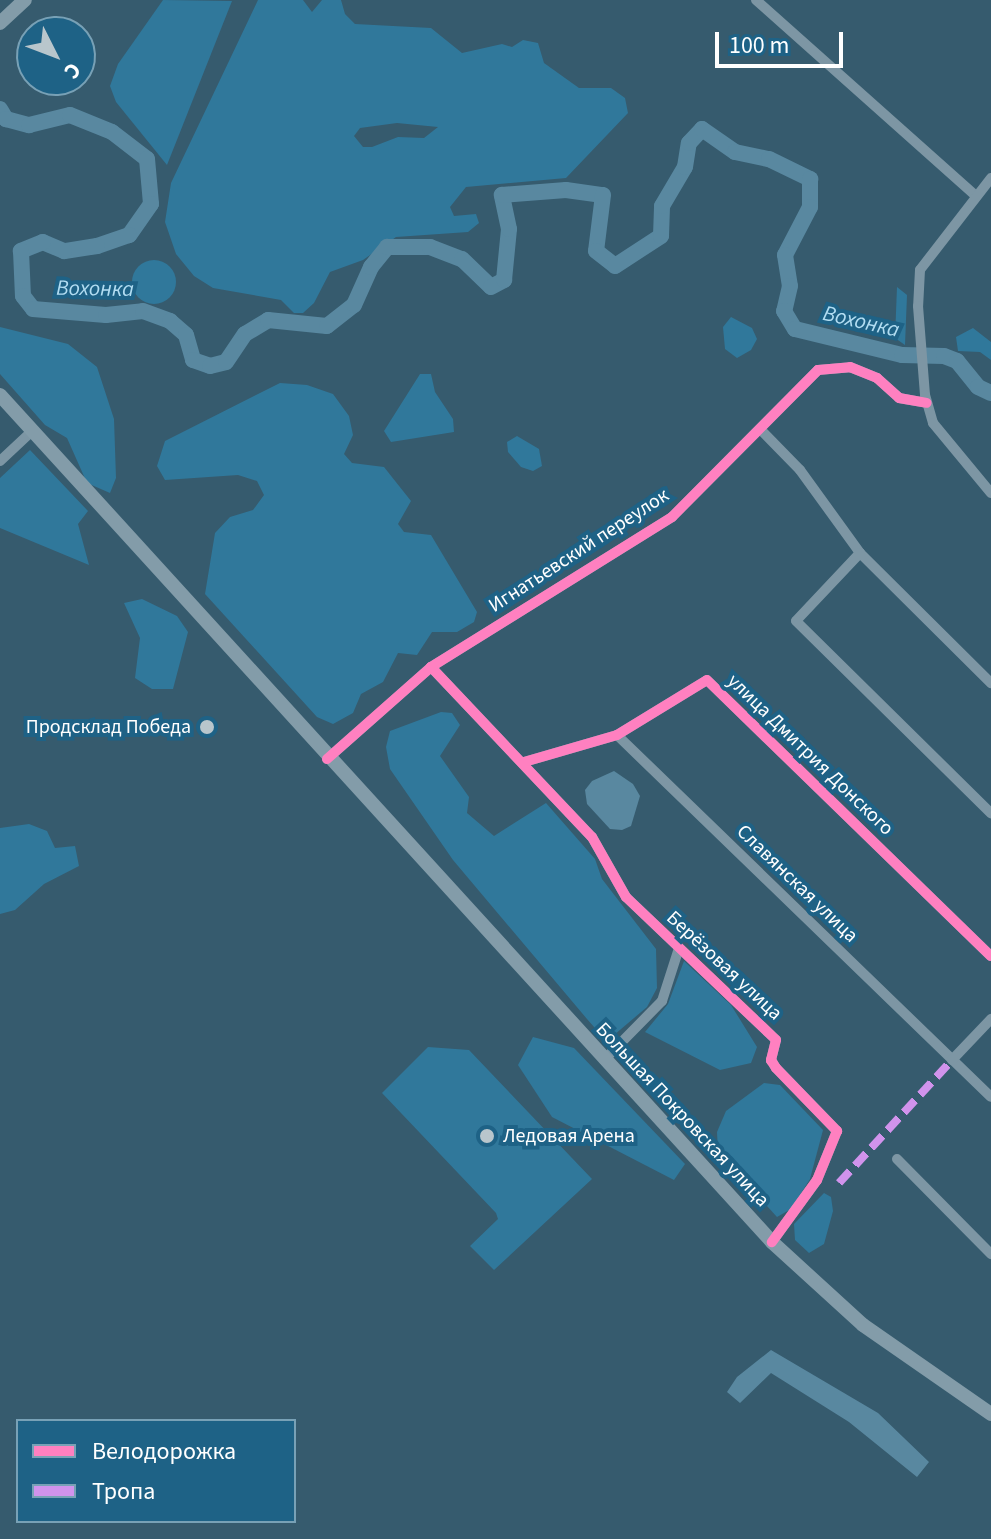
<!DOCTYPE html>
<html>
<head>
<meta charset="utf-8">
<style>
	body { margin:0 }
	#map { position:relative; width:991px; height:1539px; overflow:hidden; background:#365b6e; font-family:"Source Sans 3",sans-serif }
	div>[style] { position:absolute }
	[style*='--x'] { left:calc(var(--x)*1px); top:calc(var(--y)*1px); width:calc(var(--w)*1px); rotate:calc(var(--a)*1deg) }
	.green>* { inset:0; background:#30789b }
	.round { border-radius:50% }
	.water>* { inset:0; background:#5988a0 }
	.river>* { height:16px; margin:-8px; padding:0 8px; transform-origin:8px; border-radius:8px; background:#5988a0 }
	.street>* { height:10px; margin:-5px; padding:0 5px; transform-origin:5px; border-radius:5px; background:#7d96a4 }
	.secondary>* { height:14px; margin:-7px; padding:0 7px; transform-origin:7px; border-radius:7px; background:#839ca9 }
	.quiet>* { height:8px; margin-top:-4px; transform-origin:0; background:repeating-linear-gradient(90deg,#d193ec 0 16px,transparent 0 24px) }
	.cycleway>* { height:10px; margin:-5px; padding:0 5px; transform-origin:5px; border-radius:5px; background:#ff80c0 }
	.dots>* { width:22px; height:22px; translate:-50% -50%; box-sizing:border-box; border:4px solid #1e6286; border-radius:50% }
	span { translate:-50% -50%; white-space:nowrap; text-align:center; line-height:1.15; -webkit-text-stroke:8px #1e6286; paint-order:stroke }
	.street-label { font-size:20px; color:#fff }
	.poi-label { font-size:20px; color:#fff }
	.right { translate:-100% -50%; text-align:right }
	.left { translate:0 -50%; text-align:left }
	.water-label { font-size:22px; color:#b2ddf2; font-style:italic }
	.legend { position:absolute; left:16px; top:1419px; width:280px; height:104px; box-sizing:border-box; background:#1e6286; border:2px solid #78a1b6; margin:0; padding:10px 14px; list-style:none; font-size:24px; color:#fff }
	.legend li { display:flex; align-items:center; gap:16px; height:40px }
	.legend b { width:40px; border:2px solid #78a1b6 }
	.north { position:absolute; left:16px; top:16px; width:80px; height:80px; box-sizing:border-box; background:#1e6286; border:2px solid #78a1b6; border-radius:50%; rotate:132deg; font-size:22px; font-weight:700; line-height:32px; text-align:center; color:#fff }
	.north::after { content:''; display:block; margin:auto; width:28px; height:36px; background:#b9c6cc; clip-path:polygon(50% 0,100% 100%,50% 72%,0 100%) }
	.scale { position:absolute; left:715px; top:32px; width:128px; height:36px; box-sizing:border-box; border:4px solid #fff; border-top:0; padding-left:10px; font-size:24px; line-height:28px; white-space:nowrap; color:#fff; -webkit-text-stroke:6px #1e6286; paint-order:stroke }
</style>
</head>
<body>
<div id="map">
	<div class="green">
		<i style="clip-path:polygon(163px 0,232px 1px,167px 165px,116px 102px,110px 86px,118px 64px)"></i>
		<i style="clip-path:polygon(evenodd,258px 0,303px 0,312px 12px,322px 0,341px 0,345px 14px,355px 24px,431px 28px,462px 53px,502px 44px,512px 47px,523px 40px,538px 43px,544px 63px,579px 88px,611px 88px,625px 98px,628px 113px,566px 178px,466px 187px,450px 207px,454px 216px,476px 214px,479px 223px,468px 232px,396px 237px,363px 260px,330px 272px,314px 303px,303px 313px,294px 313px,281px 300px,213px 288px,194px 276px,176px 254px,165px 222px,171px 183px,258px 0,397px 123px,438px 127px,424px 138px,398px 137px,372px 147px,363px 147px,354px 136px,360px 128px,397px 123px)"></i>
		<i class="round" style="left:132px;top:260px;width:44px;height:44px"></i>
		<i style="clip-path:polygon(897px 287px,907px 295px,905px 345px,895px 338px)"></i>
		<i style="clip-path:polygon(731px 317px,752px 328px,757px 339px,751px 350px,737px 358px,725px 349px,723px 327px)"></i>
		<i style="clip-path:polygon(0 327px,68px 344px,97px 367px,114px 419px,116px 478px,110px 493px,87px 483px,67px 438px,45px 425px,0 374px)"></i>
		<i style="clip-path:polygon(973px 328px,991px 342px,991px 360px,980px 352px,958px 351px,956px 337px)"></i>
		<i style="clip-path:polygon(420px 374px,431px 374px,435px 392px,453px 419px,454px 432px,391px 442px,384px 431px)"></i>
		<i style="clip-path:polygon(280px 383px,307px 385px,333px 394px,349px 416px,353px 435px,344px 454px,352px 463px,384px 467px,411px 501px,398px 524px,404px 532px,431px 535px,477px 612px,474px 622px,457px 632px,432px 632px,417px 655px,398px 653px,383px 682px,361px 694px,353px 713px,333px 724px,317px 717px,205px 594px,215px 533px,230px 517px,253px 510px,264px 495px,257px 481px,238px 475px,165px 480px,157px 466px,165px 441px)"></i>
		<i style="clip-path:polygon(517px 436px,539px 449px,542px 466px,533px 471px,521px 467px,508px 452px,507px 442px)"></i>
		<i style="clip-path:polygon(30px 450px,88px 511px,78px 524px,89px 565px,0 528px,0 478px)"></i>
		<i style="clip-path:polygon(142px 599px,177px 616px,188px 632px,173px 689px,152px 689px,135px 678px,140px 638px,124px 603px)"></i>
		<i style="clip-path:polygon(441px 712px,452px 713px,460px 725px,440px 756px,469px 797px,467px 813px,494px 836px,546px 803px,595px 859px,602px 879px,656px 949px,657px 988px,647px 1007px,614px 1035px,602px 1036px,587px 1019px,453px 860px,390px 769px,386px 747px,390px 731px)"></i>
		<i style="clip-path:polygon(29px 824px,47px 831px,55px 848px,75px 846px,79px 866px,44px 884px,15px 910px,0 914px,0 828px)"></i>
		<i style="clip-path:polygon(684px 961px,731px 1005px,757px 1047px,751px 1063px,720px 1070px,645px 1032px,668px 1004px)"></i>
		<i style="clip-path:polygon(533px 1037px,574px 1048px,685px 1164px,674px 1180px,552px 1117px,518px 1065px)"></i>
		<i style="clip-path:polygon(428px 1047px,469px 1050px,592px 1179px,494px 1270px,470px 1246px,498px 1219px,496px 1213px,382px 1093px)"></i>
		<i style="clip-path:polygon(764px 1083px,780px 1085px,823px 1130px,810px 1179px,791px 1209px,777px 1217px,718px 1152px,717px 1132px,726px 1111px)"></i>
		<i style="clip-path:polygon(824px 1193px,831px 1197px,833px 1211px,824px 1244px,809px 1253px,795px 1240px,794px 1224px)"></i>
	</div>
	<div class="water">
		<i style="clip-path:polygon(614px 771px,633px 784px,640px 796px,631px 826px,622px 830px,610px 829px,587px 804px,585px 790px,592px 781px)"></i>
		<i style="clip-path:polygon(771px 1350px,878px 1413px,929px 1462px,917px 1477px,849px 1422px,771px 1373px,740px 1403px,727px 1392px,737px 1377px)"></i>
	</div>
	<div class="river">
		<i style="--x:0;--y:109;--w:12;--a:59"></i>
		<i style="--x:6;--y:119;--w:24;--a:15"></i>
		<i style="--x:29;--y:125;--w:42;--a:-13.7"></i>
		<i style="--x:70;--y:115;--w:45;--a:22"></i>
		<i style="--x:112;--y:132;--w:44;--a:37.6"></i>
		<i style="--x:147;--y:159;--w:45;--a:84.9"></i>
		<i style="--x:151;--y:204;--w:38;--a:125"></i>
		<i style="--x:129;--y:235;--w:34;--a:161"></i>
		<i style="--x:97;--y:246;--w:33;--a:171"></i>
		<i style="--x:64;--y:251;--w:23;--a:-157"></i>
		<i style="--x:43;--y:242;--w:24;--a:158"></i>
		<i style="--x:21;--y:251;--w:45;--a:87.5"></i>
		<i style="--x:23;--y:296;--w:16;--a:52"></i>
		<i style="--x:33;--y:309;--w:73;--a:4.7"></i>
		<i style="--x:106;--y:315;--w:37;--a:-6"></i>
		<i style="--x:143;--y:311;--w:29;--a:20"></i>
		<i style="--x:170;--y:321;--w:21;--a:41"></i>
		<i style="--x:186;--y:335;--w:26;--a:74"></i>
		<i style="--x:193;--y:360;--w:18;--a:19"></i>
		<i style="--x:210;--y:366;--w:16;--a:-14"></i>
		<i style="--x:226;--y:362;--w:34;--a:-56"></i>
		<i style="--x:245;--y:334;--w:27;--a:-31"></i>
		<i style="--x:268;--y:320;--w:59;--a:5.8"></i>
		<i style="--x:327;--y:326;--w:34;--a:-38"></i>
		<i style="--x:354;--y:305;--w:42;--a:-65.9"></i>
		<i style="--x:371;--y:267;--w:26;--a:-51"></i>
		<i style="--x:387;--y:247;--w:43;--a:0"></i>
		<i style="--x:430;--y:247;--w:34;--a:21"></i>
		<i style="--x:462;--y:259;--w:40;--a:44"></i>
		<i style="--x:491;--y:287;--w:15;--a:-28"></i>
		<i style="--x:504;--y:280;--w:51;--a:-84.4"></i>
		<i style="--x:509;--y:229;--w:35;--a:-102"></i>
		<i style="--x:502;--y:195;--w:64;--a:-4.5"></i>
		<i style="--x:566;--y:190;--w:37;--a:8"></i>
		<i style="--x:603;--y:195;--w:56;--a:97.1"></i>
		<i style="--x:596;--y:251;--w:24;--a:38"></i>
		<i style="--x:615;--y:266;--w:55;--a:-33.1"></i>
		<i style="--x:661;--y:236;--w:30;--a:-88"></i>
		<i style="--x:662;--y:206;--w:45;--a:-59.5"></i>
		<i style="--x:685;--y:167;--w:24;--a:-81"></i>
		<i style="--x:689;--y:143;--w:19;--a:-47"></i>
		<i style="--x:702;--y:129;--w:40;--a:34.9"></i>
		<i style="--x:735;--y:152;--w:35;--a:12"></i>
		<i style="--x:769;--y:159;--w:46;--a:26"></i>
		<i style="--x:810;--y:179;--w:28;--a:90"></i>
		<i style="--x:810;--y:207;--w:54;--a:117.5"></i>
		<i style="--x:785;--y:255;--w:31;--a:81"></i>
		<i style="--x:790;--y:286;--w:26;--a:103"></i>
		<i style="--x:784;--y:311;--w:21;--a:59"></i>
		<i style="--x:795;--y:329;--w:110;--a:13.7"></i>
		<i style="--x:902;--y:355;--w:42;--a:1.4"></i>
		<i style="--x:944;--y:356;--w:14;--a:21"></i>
		<i style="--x:957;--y:361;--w:33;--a:51"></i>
		<i style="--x:978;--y:387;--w:14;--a:25"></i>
	</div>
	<div class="street">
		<i style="--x:756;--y:0;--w:295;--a:41.7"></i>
		<i style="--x:991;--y:178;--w:116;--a:127.7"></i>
		<i style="--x:920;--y:270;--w:36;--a:93"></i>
		<i style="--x:918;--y:306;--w:89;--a:85.5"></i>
		<i style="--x:925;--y:395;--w:29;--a:74"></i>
		<i style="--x:933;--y:423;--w:91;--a:50.4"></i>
		<i style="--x:760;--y:429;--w:57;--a:45.7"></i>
		<i style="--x:800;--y:470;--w:102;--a:54.1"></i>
		<i style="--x:860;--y:553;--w:185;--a:44.8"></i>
		<i style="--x:0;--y:461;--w:42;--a:-43.1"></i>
		<i style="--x:860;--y:553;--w:93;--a:133.3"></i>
		<i style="--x:796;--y:621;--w:274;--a:44.6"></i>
		<i style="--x:431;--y:667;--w:234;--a:46.6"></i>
		<i style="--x:592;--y:837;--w:69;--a:60.5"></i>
		<i style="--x:626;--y:897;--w:207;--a:43.6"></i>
		<i style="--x:776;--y:1040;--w:21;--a:104"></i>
		<i style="--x:771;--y:1060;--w:9;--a:58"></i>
		<i style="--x:776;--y:1068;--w:88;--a:45.9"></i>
		<i style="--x:837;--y:1131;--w:53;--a:112.2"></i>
		<i style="--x:817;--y:1180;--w:77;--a:126"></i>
		<i style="--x:617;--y:735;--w:520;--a:44.07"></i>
		<i style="--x:327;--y:759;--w:139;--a:-41.5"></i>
		<i style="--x:431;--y:667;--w:284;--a:-31.9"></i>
		<i style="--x:672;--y:517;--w:207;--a:-45.2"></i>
		<i style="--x:818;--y:370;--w:32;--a:-5"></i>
		<i style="--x:850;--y:367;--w:29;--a:22"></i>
		<i style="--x:877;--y:378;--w:30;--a:42"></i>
		<i style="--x:899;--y:398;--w:28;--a:10"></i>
		<i style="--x:524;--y:762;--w:97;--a:-16.2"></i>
		<i style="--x:617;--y:735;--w:105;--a:-31.4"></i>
		<i style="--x:707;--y:680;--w:396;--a:44.2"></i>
		<i style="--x:604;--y:1060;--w:83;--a:-45.5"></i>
		<i style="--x:662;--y:1001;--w:56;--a:-72.2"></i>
		<i style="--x:952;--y:1060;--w:57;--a:-46.4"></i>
		<i style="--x:897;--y:1159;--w:134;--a:45.3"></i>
	</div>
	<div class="secondary">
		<i style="--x:0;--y:23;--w:34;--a:-43"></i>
		<i style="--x:0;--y:395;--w:1146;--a:47.65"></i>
		<i style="--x:772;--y:1242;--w:123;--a:42.4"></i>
		<i style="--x:863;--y:1325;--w:156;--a:34.8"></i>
	</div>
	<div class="quiet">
		<i style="--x:839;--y:1183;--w:167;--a:-47.4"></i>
	</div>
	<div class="cycleway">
		<i style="--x:431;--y:667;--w:234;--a:46.6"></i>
		<i style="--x:592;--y:837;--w:69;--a:60.5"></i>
		<i style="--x:626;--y:897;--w:207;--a:43.6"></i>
		<i style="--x:776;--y:1040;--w:21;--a:104"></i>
		<i style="--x:771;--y:1060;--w:9;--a:58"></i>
		<i style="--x:776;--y:1068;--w:88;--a:45.9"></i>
		<i style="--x:837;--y:1131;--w:53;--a:112.2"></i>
		<i style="--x:817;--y:1180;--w:77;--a:126"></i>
		<i style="--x:327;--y:759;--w:139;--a:-41.5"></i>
		<i style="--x:431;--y:667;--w:284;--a:-31.9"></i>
		<i style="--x:672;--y:517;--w:207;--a:-45.2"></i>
		<i style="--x:818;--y:370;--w:32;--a:-5"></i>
		<i style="--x:850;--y:367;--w:29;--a:22"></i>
		<i style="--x:877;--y:378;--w:30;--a:42"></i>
		<i style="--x:899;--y:398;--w:28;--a:10"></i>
		<i style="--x:524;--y:762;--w:97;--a:-16.2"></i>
		<i style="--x:617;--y:735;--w:105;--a:-31.4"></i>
		<i style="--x:707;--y:680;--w:396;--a:44.2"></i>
	</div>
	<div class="dots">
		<i style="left:207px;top:727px;background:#b9c6cc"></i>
		<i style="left:487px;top:1136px;background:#b9c6cc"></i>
	</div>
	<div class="street-label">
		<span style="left:579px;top:551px;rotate:-33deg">Игнатьевский переулок</span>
		<span style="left:810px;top:755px;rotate:44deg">улица Дмитрия Донского</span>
		<span style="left:797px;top:884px;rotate:44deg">Славянская улица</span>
		<span style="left:724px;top:966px;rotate:43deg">Берёзовая улица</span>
		<span style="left:682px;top:1115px;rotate:47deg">Большая Покровская улица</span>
	</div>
	<div class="poi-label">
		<span class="right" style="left:191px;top:727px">Продсклад Победа</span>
		<span class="left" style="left:503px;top:1136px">Ледовая Арена</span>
	</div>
	<div class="water-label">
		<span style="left:95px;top:289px;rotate:1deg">Вохонка</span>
		<span style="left:861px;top:322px;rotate:13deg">Вохонка</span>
	</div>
	<ul class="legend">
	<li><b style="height:10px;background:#ff80c0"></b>Велодорожка</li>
	<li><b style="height:10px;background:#d193ec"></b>Тропа</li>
	</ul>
	<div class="north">С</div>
	<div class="scale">100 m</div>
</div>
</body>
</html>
